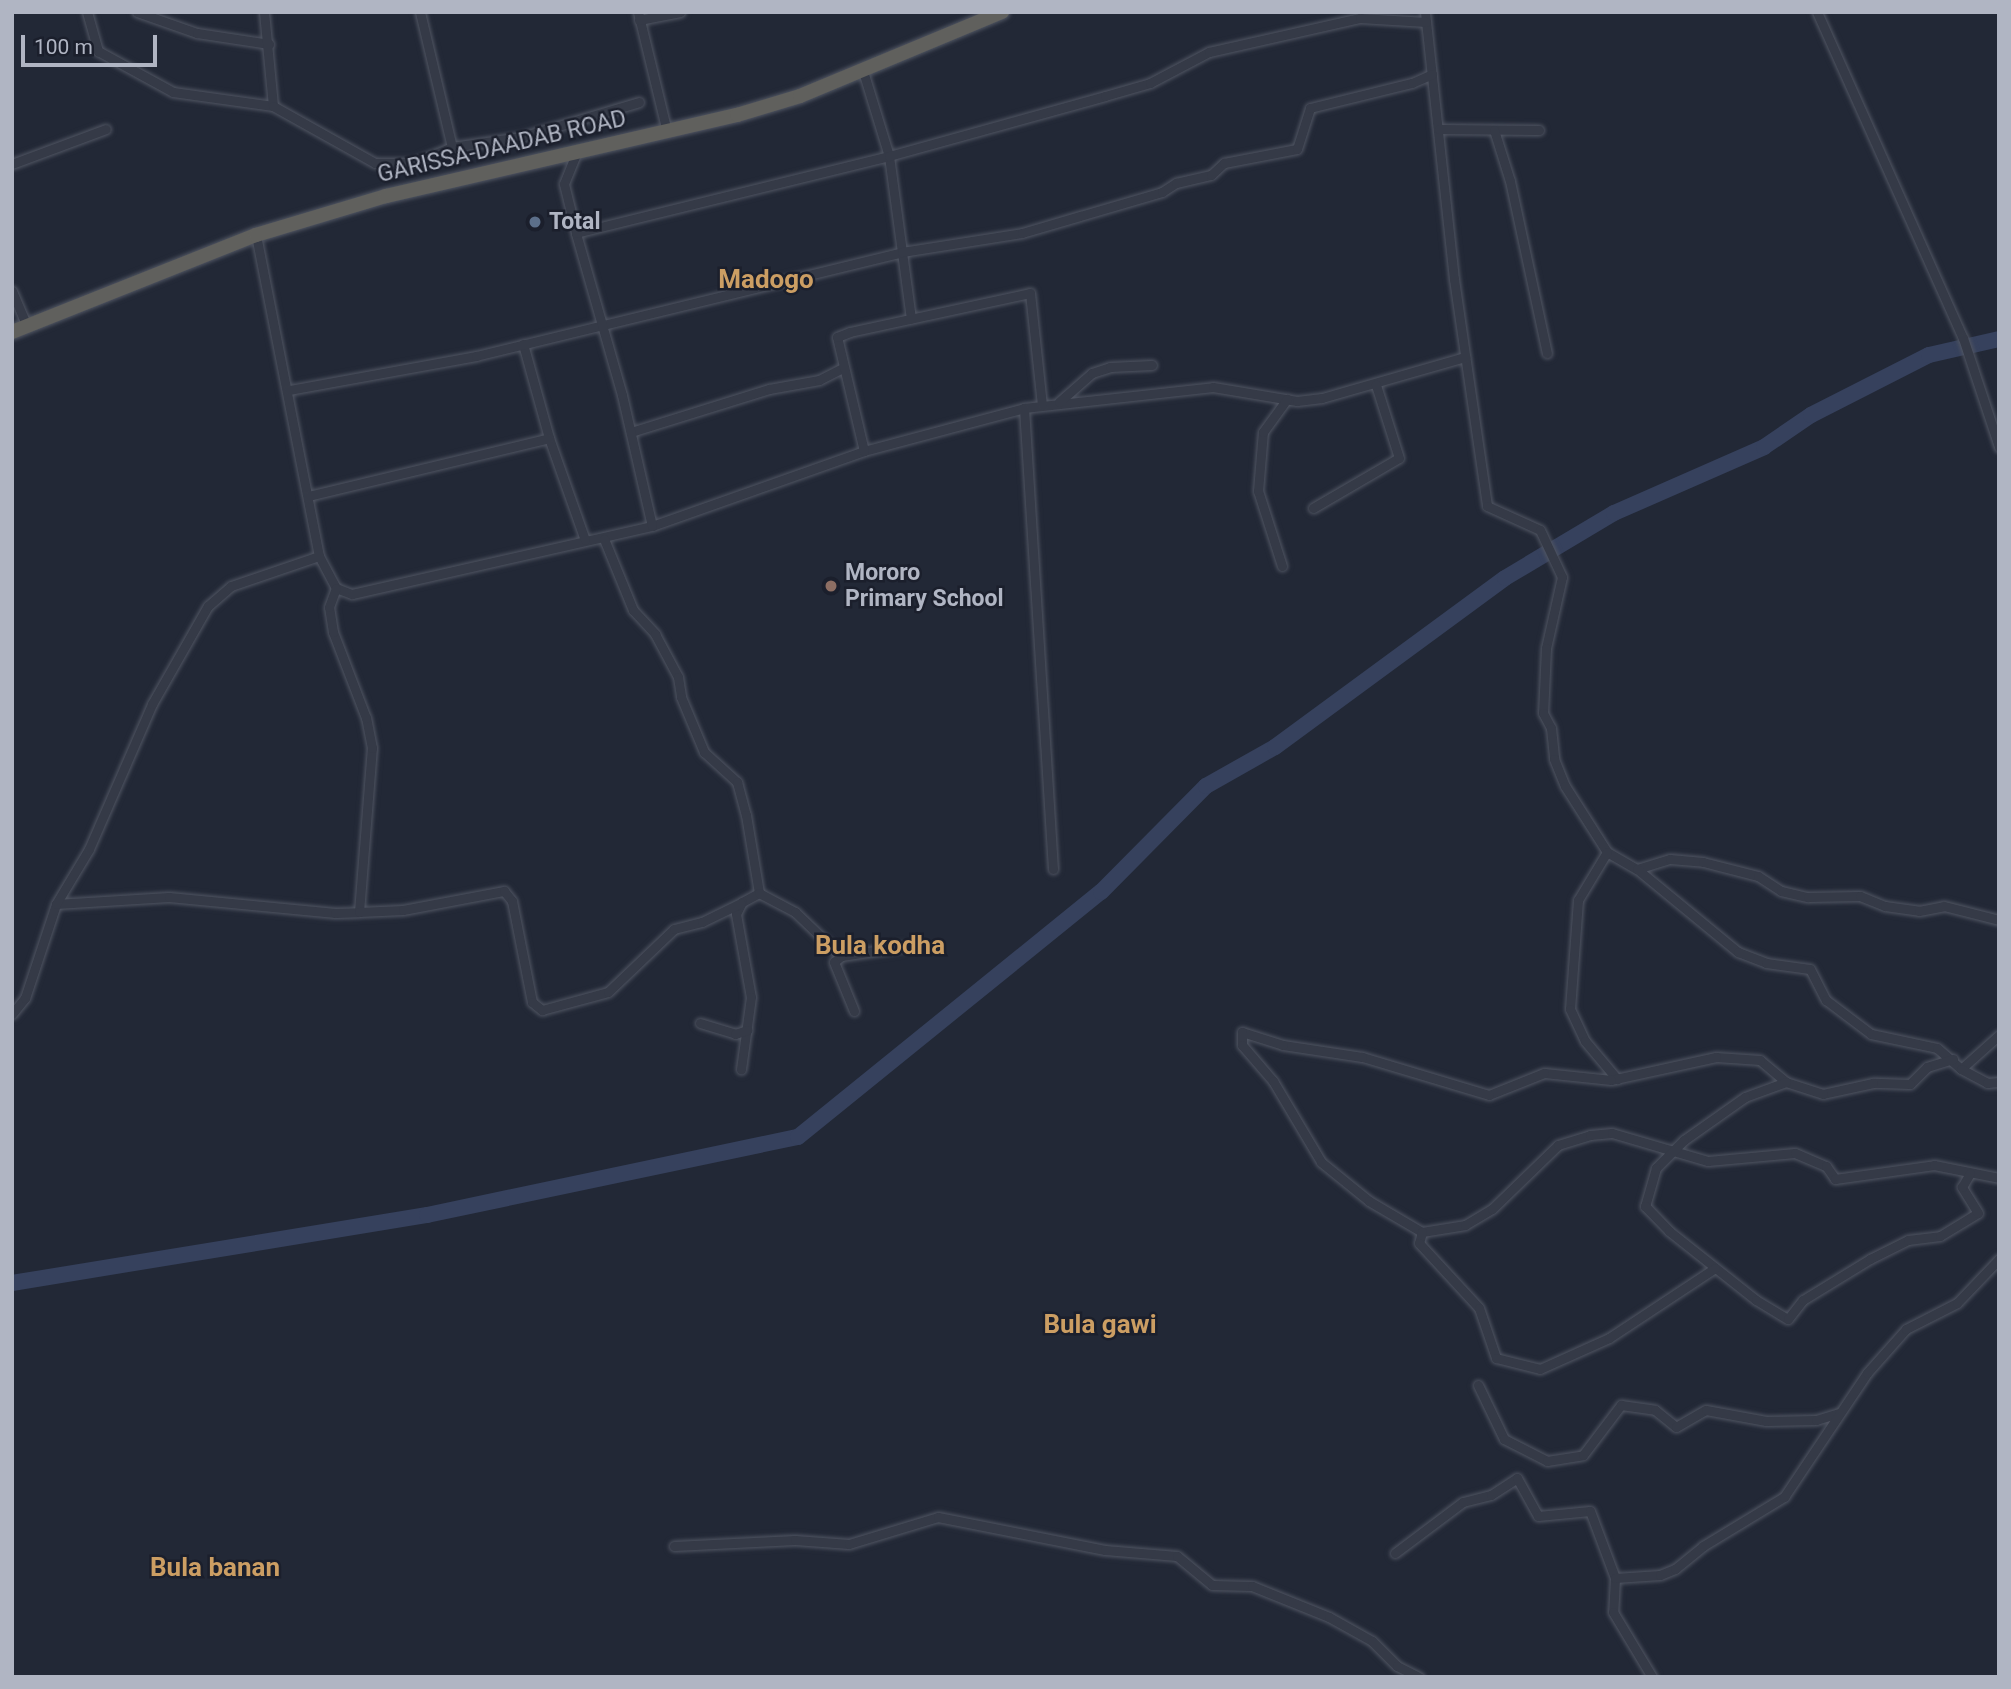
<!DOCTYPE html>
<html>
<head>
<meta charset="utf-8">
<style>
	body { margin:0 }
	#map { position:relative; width:2011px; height:1689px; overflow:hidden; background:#222836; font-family:Roboto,sans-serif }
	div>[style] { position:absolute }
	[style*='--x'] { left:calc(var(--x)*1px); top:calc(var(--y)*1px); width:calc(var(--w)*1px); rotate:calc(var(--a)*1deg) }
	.river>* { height:16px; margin:-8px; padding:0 8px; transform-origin:8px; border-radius:8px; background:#36415d }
	.roads { filter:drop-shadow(0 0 2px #505562) drop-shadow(0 0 2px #505562) }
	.minor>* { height:9px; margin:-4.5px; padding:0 4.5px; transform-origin:4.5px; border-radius:4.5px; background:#353a47 }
	.trunk>* { height:14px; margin:-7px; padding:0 7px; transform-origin:7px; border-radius:7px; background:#60605d }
	.dots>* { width:19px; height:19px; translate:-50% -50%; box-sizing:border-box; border:4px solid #1b1f2c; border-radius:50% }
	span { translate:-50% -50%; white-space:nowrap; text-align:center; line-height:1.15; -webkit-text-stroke:5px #1b1f2c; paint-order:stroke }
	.street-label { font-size:23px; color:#b0b5c3 }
	.poi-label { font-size:23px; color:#b0b5c3; font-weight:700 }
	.left { translate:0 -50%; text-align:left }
	.quarter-label { font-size:26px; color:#cc9e63; font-weight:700 }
	.frame { position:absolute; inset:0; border:14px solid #b0b5c3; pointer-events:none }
	.scale { position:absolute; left:21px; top:35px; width:136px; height:32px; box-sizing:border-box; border:4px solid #b0b5c3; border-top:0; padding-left:9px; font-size:21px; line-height:24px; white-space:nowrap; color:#b0b5c3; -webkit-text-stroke:5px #1b1f2c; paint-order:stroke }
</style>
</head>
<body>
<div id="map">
	<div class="river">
		<i style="--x:12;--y:1283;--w:421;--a:-9.3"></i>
		<i style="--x:427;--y:1215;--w:379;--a:-11.9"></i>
		<i style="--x:798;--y:1137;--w:390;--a:-39"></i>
		<i style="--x:1101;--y:892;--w:149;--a:-45.3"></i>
		<i style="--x:1206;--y:786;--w:79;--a:-29.5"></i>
		<i style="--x:1275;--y:747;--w:285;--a:-36.3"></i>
		<i style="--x:1505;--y:578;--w:127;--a:-30.8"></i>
		<i style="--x:1614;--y:513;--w:164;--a:-23.7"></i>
		<i style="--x:1764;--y:447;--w:57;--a:-34.2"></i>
		<i style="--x:1811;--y:415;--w:132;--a:-27"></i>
		<i style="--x:1929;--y:355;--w:72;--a:-12.9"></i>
	</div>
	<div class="roads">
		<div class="minor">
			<i style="--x:87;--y:12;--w:41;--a:74.2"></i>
			<i style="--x:98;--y:51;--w:85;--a:28.7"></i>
			<i style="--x:173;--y:92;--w:101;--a:8"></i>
			<i style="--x:137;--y:12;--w:64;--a:19.3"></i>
			<i style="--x:197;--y:33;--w:73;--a:8.7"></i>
			<i style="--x:264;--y:12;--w:94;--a:84.5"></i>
			<i style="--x:273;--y:106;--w:117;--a:29.2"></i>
			<i style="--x:375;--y:163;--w:39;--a:0"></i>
			<i style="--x:414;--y:163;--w:41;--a:-22.8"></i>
			<i style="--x:452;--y:147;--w:70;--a:-8.2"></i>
			<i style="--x:521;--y:137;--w:123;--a:-16.5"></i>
			<i style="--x:420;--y:12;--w:139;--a:76.7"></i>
			<i style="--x:638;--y:12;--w:123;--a:76.4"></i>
			<i style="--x:1425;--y:12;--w:269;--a:83.8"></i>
			<i style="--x:1454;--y:279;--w:229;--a:81.7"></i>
			<i style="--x:1487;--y:506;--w:58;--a:24.4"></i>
			<i style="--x:1540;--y:530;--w:52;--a:64.9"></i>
			<i style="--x:1562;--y:577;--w:73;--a:102.7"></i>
			<i style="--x:1546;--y:648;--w:65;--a:92.6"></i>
			<i style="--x:1543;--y:713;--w:17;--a:62"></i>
			<i style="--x:1551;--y:728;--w:31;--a:84"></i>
			<i style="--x:1554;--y:759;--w:29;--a:68"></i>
			<i style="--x:1565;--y:786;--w:78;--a:57.5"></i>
			<i style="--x:1607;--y:852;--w:34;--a:30"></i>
			<i style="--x:1637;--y:869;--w:34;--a:-17"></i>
			<i style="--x:1670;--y:859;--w:33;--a:5"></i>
			<i style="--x:1703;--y:862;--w:57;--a:14.3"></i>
			<i style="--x:1758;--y:876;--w:27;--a:33"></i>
			<i style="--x:1781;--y:891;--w:28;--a:13"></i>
			<i style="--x:1808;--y:897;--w:52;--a:-1.1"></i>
			<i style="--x:1860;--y:896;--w:27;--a:22"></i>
			<i style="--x:1885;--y:906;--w:34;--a:8"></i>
			<i style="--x:1919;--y:911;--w:25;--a:-11"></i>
			<i style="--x:1944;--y:906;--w:57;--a:14.3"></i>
			<i style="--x:1817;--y:12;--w:357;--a:65.9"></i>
			<i style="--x:1963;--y:338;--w:115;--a:71.7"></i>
			<i style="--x:639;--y:20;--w:42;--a:-11"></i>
			<i style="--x:863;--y:71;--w:89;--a:73"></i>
			<i style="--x:889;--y:156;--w:164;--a:82.3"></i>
			<i style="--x:1439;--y:129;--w:100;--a:0.6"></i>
			<i style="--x:1494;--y:130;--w:53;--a:72.6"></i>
			<i style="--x:1510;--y:181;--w:176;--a:77.9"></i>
			<i style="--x:576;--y:154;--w:32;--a:112"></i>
			<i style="--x:564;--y:184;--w:50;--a:76.2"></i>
			<i style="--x:12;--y:164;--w:100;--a:-20.4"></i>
			<i style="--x:256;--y:235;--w:327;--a:78.9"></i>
			<i style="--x:319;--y:556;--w:36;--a:62"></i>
			<i style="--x:336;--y:588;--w:17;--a:21"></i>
			<i style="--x:352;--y:594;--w:308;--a:-12.8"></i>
			<i style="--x:652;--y:526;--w:225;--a:-19.5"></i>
			<i style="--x:864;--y:451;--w:166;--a:-15"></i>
			<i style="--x:1024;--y:408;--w:190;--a:-6.3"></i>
			<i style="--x:1213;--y:387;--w:85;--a:9.5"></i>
			<i style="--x:1297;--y:401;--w:25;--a:-7"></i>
			<i style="--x:1322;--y:398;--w:149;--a:-16"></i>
			<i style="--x:12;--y:291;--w:38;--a:67"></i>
			<i style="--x:523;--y:344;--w:98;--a:74.5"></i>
			<i style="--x:549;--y:438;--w:108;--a:70.6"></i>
			<i style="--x:289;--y:390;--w:190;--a:-10.3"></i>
			<i style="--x:476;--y:356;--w:439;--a:-13.7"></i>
			<i style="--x:902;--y:252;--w:121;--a:-9"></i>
			<i style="--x:1022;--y:233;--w:146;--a:-16.3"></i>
			<i style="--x:1162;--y:192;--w:17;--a:-33"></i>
			<i style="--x:1176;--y:183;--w:36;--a:-13"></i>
			<i style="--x:1211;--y:175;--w:18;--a:-43"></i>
			<i style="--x:1224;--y:163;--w:74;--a:-10.9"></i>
			<i style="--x:1297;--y:149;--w:43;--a:-72.4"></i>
			<i style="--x:1310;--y:108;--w:105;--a:-13.8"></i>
			<i style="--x:1412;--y:83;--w:22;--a:-24"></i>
			<i style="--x:1059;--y:402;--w:44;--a:-41.3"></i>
			<i style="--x:1092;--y:373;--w:19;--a:-18"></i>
			<i style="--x:1110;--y:367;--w:42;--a:-2.7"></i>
			<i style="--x:1024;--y:408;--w:462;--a:86.4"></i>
			<i style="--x:631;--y:432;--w:145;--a:-17.3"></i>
			<i style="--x:769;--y:389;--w:51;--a:-10.2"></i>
			<i style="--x:819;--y:380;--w:27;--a:-27"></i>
			<i style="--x:864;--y:451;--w:117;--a:-103.3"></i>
			<i style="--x:837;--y:337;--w:14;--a:-21"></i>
			<i style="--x:850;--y:332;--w:184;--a:-12.2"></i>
			<i style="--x:1030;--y:293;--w:113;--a:83.9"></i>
			<i style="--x:308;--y:496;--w:248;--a:-13.5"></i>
			<i style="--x:1313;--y:508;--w:99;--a:-30.2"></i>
			<i style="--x:1399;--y:458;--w:77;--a:-107.5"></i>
			<i style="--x:652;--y:526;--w:134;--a:-102.9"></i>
			<i style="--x:622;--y:395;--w:168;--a:-105.9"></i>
			<i style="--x:576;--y:233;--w:322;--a:-13.8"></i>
			<i style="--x:889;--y:156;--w:224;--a:-15.5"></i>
			<i style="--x:1105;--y:96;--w:47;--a:-16.1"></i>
			<i style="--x:1150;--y:83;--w:67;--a:-27.7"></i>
			<i style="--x:1209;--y:52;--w:155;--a:-12.7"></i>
			<i style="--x:1360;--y:18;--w:66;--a:3.5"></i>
			<i style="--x:604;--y:539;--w:77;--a:67.8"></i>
			<i style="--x:633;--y:610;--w:33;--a:47"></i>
			<i style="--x:655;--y:634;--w:49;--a:61.9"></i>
			<i style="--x:678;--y:677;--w:20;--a:81"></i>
			<i style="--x:681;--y:697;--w:60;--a:67.3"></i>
			<i style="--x:704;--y:752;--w:45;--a:42.3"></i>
			<i style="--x:737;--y:782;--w:34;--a:75"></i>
			<i style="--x:746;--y:815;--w:79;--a:80.5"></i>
			<i style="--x:759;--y:893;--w:19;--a:152"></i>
			<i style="--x:742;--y:902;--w:13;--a:117"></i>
			<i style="--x:736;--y:914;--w:84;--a:79.8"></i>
			<i style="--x:751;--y:997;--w:73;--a:97.9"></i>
			<i style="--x:1282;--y:566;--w:79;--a:-107.7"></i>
			<i style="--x:1258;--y:491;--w:59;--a:-85.2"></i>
			<i style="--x:1263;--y:432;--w:41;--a:-54"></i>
			<i style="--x:1607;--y:852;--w:56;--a:121.1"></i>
			<i style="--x:1578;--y:900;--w:109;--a:94.2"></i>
			<i style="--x:1570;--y:1009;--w:35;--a:65"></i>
			<i style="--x:1585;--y:1041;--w:50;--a:49.9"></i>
			<i style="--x:1637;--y:869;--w:131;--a:39.4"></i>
			<i style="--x:1738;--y:952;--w:30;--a:21"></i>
			<i style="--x:1766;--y:963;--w:44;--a:7.8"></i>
			<i style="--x:1810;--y:969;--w:35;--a:63"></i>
			<i style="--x:1826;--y:1000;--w:56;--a:37.1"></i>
			<i style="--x:1871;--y:1034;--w:67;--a:12"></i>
			<i style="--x:1937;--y:1048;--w:32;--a:41"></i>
			<i style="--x:1961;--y:1069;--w:51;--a:-41.8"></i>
			<i style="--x:759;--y:893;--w:41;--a:27.8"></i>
			<i style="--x:795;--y:912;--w:64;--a:43.7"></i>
			<i style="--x:841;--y:956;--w:61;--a:-8.5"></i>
			<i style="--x:56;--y:904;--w:113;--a:-3.5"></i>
			<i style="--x:169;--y:897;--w:167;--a:5.5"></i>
			<i style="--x:335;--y:913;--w:24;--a:-2"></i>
			<i style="--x:359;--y:912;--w:165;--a:-85.5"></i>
			<i style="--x:372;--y:748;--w:31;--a:-101"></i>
			<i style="--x:366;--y:718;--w:92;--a:-111"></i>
			<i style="--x:333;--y:632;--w:25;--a:-99"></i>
			<i style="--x:329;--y:607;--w:20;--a:-70"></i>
			<i style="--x:359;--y:912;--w:44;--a:-2.6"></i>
			<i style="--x:403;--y:910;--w:103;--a:-10.7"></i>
			<i style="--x:504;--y:891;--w:13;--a:51"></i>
			<i style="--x:512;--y:901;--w:103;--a:78.8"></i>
			<i style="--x:532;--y:1002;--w:13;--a:39"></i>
			<i style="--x:542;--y:1010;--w:68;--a:-15.3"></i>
			<i style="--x:608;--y:992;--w:91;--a:-43.7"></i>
			<i style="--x:674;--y:929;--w:29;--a:-14"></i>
			<i style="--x:702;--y:922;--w:43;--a:-26"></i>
			<i style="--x:841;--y:956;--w:9;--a:139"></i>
			<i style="--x:834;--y:962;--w:53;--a:67.8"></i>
			<i style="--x:12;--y:1014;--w:21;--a:-51"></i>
			<i style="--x:25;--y:998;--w:99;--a:-71.7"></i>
			<i style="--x:56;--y:904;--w:64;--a:-59"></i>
			<i style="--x:89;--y:849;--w:158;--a:-66.5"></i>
			<i style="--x:152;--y:704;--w:113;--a:-60.3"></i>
			<i style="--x:208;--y:606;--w:30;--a:-41"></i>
			<i style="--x:231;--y:586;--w:93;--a:-18.8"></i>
			<i style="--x:700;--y:1023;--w:37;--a:17"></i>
			<i style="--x:735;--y:1034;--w:13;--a:-18"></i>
			<i style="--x:1953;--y:1059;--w:27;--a:163"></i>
			<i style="--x:1927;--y:1067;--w:24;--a:135"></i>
			<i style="--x:1910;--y:1084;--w:37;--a:-178"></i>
			<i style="--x:1873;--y:1083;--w:51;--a:167.6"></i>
			<i style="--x:1823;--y:1094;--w:39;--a:-162"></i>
			<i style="--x:1786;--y:1082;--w:34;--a:-140"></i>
			<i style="--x:1760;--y:1060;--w:44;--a:-176.1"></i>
			<i style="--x:1716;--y:1057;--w:107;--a:167.6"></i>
			<i style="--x:1611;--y:1080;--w:67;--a:-174"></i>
			<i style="--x:1544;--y:1073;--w:59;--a:158.2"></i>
			<i style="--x:1489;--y:1095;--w:133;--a:-163.3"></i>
			<i style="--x:1362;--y:1057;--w:80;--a:-171.4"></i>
			<i style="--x:1283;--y:1045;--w:43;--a:-162.4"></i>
			<i style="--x:1242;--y:1032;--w:13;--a:90"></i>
			<i style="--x:1242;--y:1045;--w:48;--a:49.3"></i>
			<i style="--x:1273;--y:1081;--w:94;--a:59.3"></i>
			<i style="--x:1321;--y:1162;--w:62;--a:39.1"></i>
			<i style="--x:1369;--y:1201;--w:61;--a:30.3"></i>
			<i style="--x:1422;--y:1232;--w:44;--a:-9.2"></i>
			<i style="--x:1465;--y:1225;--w:31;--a:-31"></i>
			<i style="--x:1492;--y:1209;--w:92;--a:-44.1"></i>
			<i style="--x:1558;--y:1145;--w:34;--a:-17"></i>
			<i style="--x:1590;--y:1135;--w:22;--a:-5"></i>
			<i style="--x:1612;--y:1133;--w:100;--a:16.3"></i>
			<i style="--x:1708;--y:1161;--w:87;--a:-5.3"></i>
			<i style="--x:1795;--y:1153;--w:34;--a:23"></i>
			<i style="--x:1826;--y:1166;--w:16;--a:55"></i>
			<i style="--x:1835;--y:1179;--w:100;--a:-8"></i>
			<i style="--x:1934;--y:1165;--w:66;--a:11.3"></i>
			<i style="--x:1961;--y:1069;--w:30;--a:28"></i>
			<i style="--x:1987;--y:1083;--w:12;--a:-5"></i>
			<i style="--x:1786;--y:1082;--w:44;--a:159.9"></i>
			<i style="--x:1745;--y:1097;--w:75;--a:144.8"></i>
			<i style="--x:1684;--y:1140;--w:40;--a:135"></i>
			<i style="--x:1656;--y:1168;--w:40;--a:106"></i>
			<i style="--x:1645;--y:1206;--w:35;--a:46"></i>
			<i style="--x:1669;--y:1231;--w:111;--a:38.4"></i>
			<i style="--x:1756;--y:1300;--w:37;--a:31"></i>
			<i style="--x:1788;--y:1319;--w:24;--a:-52"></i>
			<i style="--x:1803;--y:1300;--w:79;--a:-31.5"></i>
			<i style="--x:1870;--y:1259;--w:42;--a:-26.6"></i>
			<i style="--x:1908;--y:1240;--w:32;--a:-7"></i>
			<i style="--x:1940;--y:1236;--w:44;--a:-31.2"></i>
			<i style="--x:1978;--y:1213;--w:31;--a:-122"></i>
			<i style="--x:1962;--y:1187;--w:16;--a:-60"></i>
			<i style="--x:1422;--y:1232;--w:11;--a:105"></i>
			<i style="--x:1419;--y:1243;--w:88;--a:47.3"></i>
			<i style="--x:1479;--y:1308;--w:53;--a:71.2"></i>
			<i style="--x:1496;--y:1358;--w:45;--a:14"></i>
			<i style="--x:1540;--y:1369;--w:76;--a:-24.2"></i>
			<i style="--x:1609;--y:1338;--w:127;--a:-33.4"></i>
			<i style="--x:1478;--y:1385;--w:60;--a:64.3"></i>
			<i style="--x:1504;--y:1439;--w:48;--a:27.1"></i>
			<i style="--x:1547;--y:1461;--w:36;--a:-9"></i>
			<i style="--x:1583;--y:1455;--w:63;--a:-52.8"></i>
			<i style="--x:1621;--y:1405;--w:34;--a:8"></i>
			<i style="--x:1655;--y:1410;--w:27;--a:39"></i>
			<i style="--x:1676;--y:1427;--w:34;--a:-30"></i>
			<i style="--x:1706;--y:1410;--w:61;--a:10.4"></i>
			<i style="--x:1766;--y:1421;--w:50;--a:-1.1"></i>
			<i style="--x:1816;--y:1420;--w:24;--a:-17"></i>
			<i style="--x:674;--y:1546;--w:121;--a:-2.8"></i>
			<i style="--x:795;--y:1540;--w:54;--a:4.2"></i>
			<i style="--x:849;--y:1544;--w:93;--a:-16.9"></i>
			<i style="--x:938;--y:1517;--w:170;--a:11.2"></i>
			<i style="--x:1105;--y:1550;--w:72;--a:4.8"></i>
			<i style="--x:1177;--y:1556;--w:45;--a:39.6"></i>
			<i style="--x:1212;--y:1585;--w:40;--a:1.4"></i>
			<i style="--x:1252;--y:1586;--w:83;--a:21.9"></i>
			<i style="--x:1329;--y:1617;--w:49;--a:29.2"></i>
			<i style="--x:1372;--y:1641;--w:35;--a:45"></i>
			<i style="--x:1397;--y:1666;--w:25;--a:27"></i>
			<i style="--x:1395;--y:1553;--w:85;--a:-36.9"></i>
			<i style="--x:1463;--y:1502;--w:29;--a:-14"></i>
			<i style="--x:1491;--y:1495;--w:31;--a:-33"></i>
			<i style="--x:1517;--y:1478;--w:43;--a:61.1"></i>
			<i style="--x:1538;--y:1516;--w:52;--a:-5.5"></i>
			<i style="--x:1590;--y:1511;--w:72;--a:69.5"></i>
			<i style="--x:1615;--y:1578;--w:34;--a:93"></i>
			<i style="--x:1613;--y:1612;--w:76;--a:59"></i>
			<i style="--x:1615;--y:1578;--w:45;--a:-3.8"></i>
			<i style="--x:1660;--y:1575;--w:16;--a:-22"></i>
			<i style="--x:1675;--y:1569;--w:36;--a:-39"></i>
			<i style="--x:1703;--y:1546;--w:95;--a:-31.2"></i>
			<i style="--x:1784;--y:1497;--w:149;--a:-56.2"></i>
			<i style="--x:1867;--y:1373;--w:59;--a:-48.4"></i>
			<i style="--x:1906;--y:1329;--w:57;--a:-27"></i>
			<i style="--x:1957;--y:1303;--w:61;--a:-46.3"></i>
		</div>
		<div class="trunk">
			<i style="--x:12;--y:332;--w:263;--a:-21.7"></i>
			<i style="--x:256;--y:235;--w:136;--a:-16.7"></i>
			<i style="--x:386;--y:196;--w:360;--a:-13"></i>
			<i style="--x:737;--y:115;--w:66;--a:-16.8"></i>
			<i style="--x:800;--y:96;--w:219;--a:-22.6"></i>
		</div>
	</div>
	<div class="dots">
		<i style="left:535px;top:222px;background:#5c6f8a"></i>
		<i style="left:831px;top:586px;background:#8d6e63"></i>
	</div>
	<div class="street-label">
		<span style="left:502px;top:147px;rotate:-13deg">GARISSA-DAADAB ROAD</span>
	</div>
	<div class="poi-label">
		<span class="left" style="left:549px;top:222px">Total</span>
		<span class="left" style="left:845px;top:586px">Mororo<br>Primary School</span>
	</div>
	<div class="quarter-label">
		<span style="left:766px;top:280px">Madogo</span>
		<span style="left:880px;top:946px">Bula kodha</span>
		<span style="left:1100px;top:1325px">Bula gawi</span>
		<span style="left:215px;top:1568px">Bula banan</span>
	</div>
	<div class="frame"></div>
	<div class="scale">100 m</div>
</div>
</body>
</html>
